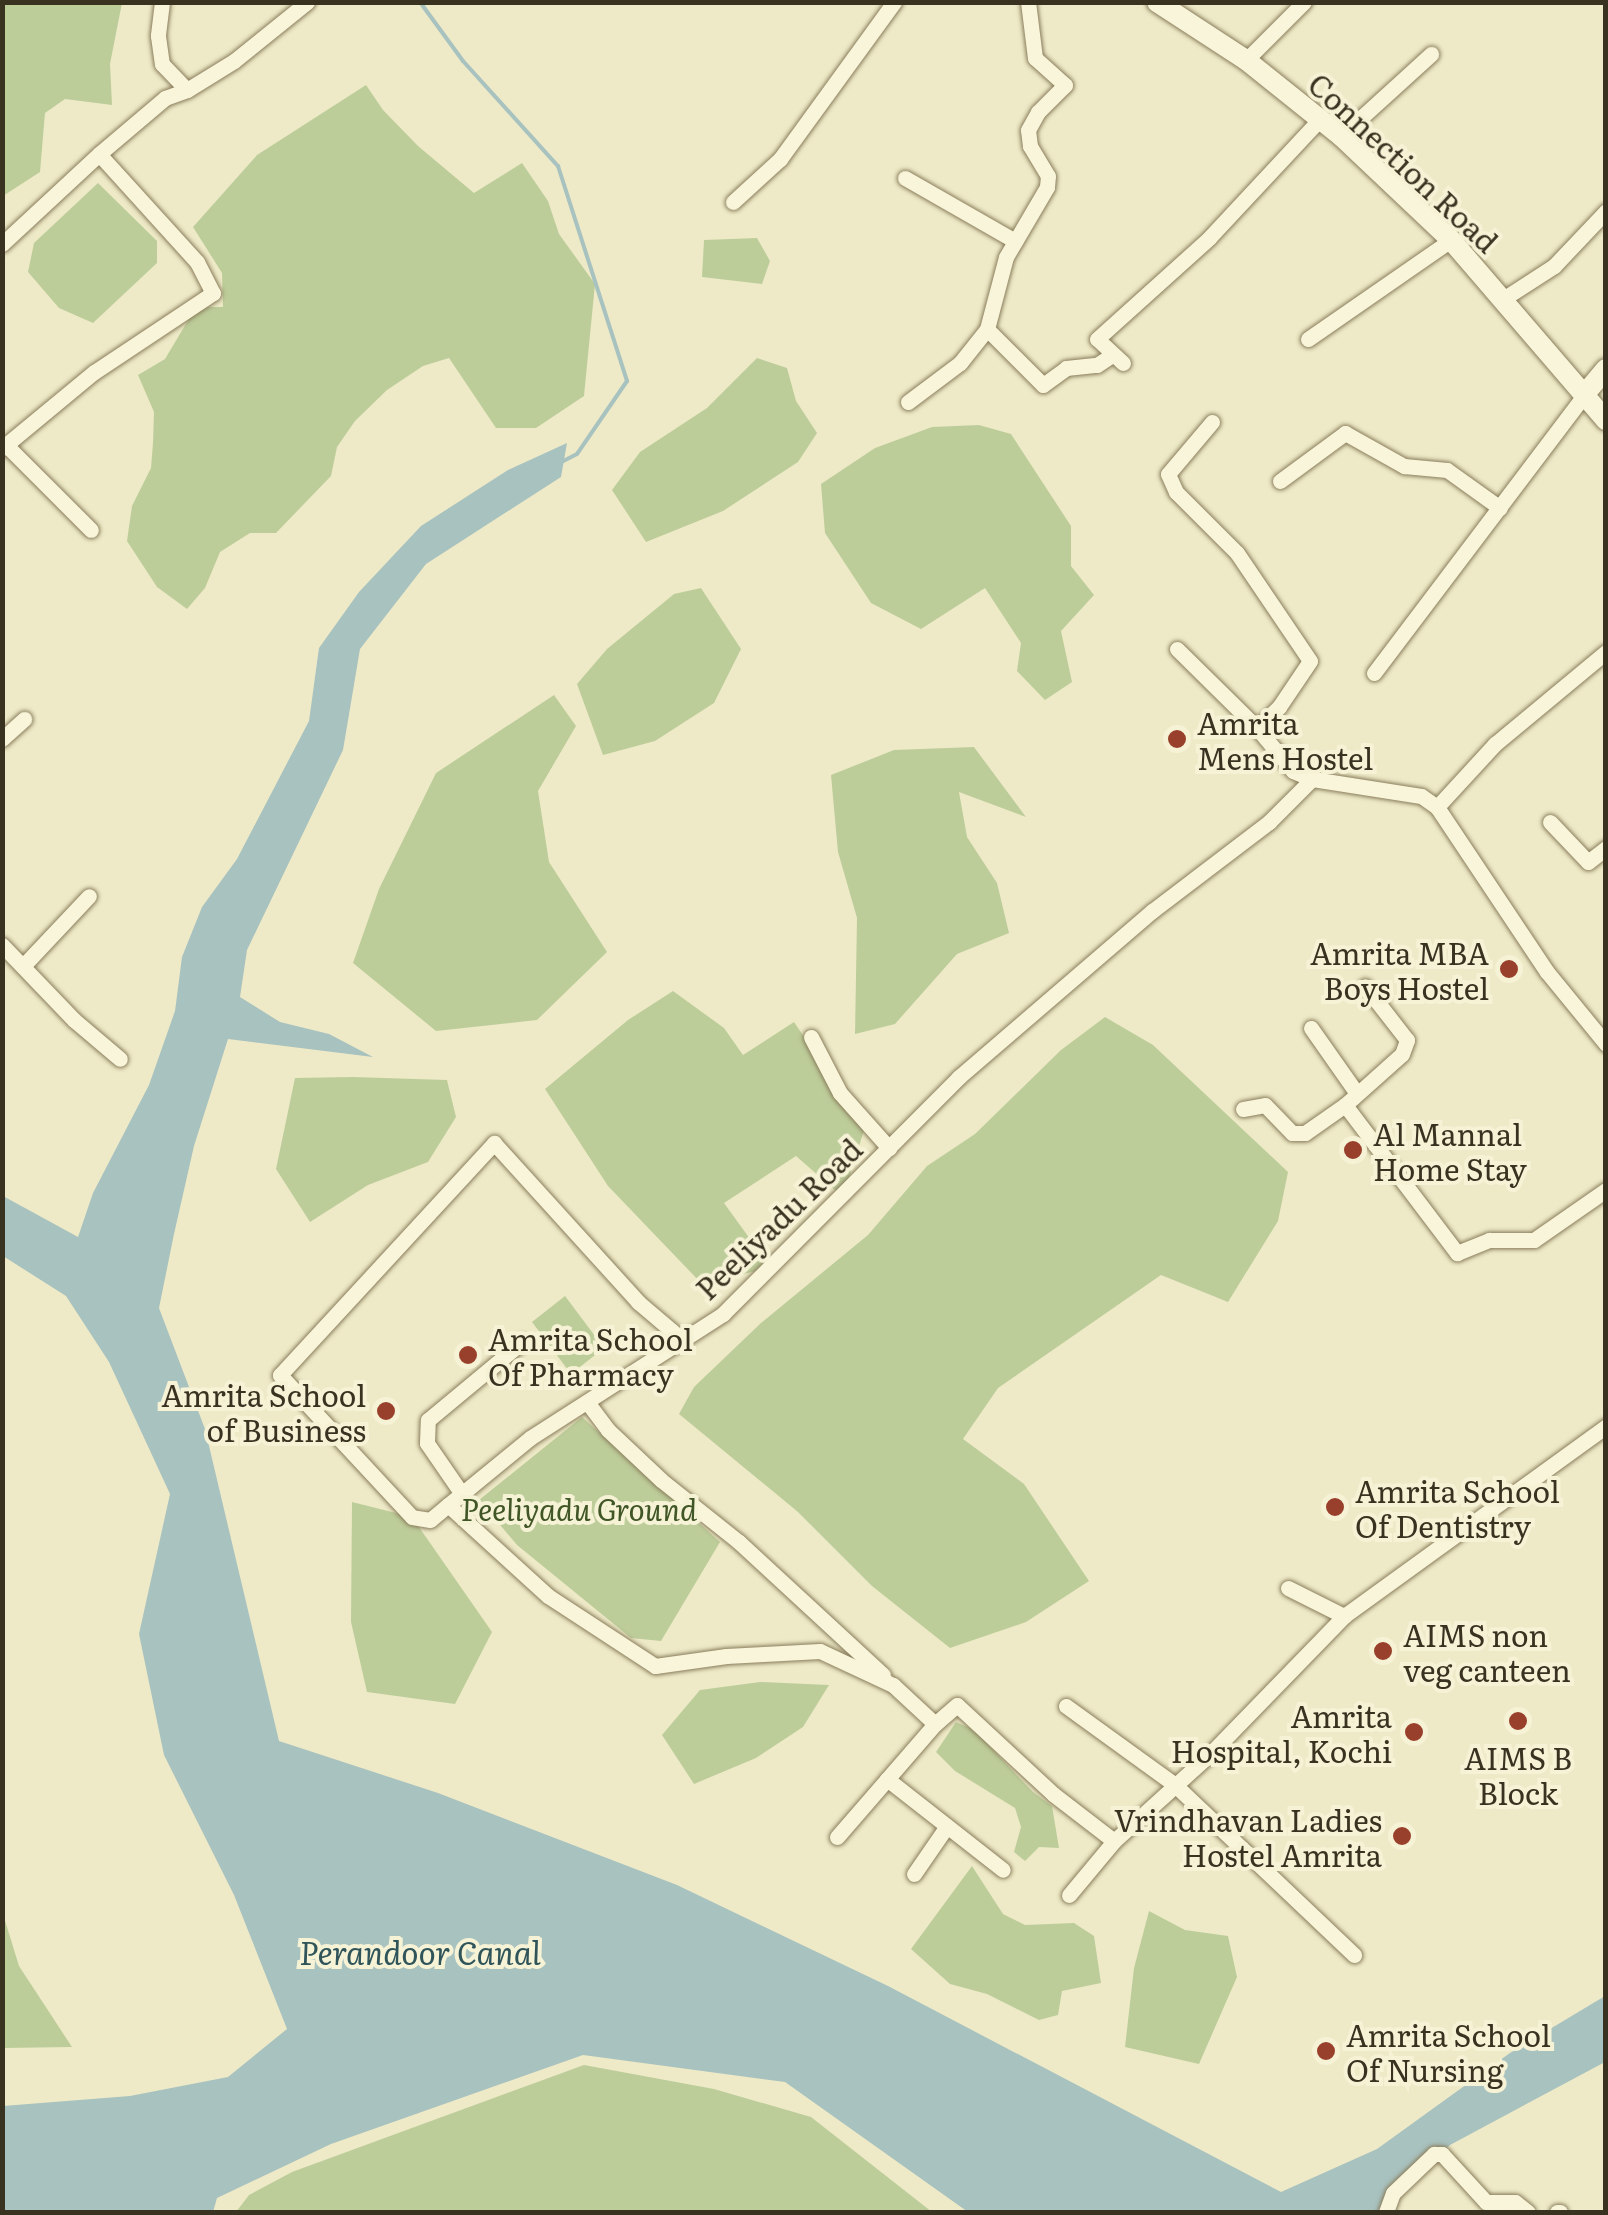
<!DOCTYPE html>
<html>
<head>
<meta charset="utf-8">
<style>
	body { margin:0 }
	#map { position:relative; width:1608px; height:2215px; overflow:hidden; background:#eeeac7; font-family:Literata,serif }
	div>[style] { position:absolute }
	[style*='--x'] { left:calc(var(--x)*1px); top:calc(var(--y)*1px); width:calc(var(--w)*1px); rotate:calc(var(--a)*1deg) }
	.green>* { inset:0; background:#bdcd9a }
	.water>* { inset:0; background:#a8c2bf }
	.stream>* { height:4px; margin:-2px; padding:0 2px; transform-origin:2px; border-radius:2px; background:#a8c2bf }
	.roads { filter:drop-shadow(0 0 2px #8a7d5c) drop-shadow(0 0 2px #8a7d5c) }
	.minor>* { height:15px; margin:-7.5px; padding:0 7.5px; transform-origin:7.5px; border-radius:7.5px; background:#f9f5da }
	.tertiary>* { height:20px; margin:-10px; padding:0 10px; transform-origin:10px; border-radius:10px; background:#f9f5da }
	.dots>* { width:28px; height:28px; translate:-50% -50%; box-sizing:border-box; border:5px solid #f6f2d6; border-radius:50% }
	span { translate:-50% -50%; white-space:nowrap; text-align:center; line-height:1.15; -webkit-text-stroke:8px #f6f2d6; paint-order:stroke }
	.street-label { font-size:30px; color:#3a3220 }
	.poi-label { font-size:30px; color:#3a3220 }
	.left { translate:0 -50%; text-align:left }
	.right { translate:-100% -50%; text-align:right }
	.park-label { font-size:30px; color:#415626; font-style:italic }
	.water-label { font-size:32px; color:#2f545a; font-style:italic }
	.frame { position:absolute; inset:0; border:5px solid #3a3220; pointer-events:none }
</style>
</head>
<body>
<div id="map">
	<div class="green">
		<i style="clip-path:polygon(3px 2px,122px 3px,110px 64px,112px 105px,65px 99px,45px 113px,40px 172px,3px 196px)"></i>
		<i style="clip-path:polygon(366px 85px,383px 110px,418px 146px,474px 193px,522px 163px,548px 201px,559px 234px,595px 284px,584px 396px,536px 428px,496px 428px,449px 358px,423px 366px,387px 390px,355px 421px,337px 447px,331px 476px,276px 533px,250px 533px,220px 552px,205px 588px,187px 609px,157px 587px,127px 541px,132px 506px,151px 468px,153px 443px,154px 412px,138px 375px,165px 359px,196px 307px,223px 307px,222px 273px,193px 227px,257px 155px)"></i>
		<i style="clip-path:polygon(98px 183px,157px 241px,157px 263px,93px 323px,59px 308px,28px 272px,34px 243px)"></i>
		<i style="clip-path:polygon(757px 238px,770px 261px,762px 284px,702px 277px,704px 240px)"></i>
		<i style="clip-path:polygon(757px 358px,787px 368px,796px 401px,817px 433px,798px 462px,723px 511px,646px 542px,612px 490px,640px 452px,707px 408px)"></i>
		<i style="clip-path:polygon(979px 425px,1011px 434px,1071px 526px,1071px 566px,1094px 595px,1061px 631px,1072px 682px,1045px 700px,1017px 671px,1021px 643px,985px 588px,921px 629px,871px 603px,825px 533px,821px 484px,875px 448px,932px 427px)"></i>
		<i style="clip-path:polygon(701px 588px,741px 649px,714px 703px,655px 741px,603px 755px,577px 684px,607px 649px,674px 594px)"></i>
		<i style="clip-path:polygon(554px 695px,576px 726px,538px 791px,549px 862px,607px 952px,537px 1020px,436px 1031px,353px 963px,379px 889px,436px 773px)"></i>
		<i style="clip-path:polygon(974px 747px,1026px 817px,959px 792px,967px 837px,997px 883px,1009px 933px,957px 954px,895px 1024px,855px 1034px,857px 918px,838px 852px,831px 775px,894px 750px)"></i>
		<i style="clip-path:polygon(673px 991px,724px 1028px,743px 1055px,794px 1022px,865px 1127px,843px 1197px,796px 1156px,724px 1203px,771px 1268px,701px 1283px,608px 1186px,545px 1089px,628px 1020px)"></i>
		<i style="clip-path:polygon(1105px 1017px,1153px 1045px,1288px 1172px,1278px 1221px,1228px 1302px,1161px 1275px,998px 1388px,963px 1439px,1024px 1484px,1089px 1581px,1026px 1622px,950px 1648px,872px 1586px,798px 1512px,679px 1414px,694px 1387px,761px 1323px,868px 1235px,927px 1166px,975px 1134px,1061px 1050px)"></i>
		<i style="clip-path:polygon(353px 1077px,447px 1080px,456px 1117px,428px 1162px,368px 1185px,310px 1222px,276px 1169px,295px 1078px)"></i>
		<i style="clip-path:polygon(565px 1296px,604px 1348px,571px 1374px,532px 1322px)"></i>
		<i style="clip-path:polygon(582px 1417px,720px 1542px,661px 1641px,631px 1638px,517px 1545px,479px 1500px)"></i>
		<i style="clip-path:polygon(352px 1502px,412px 1517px,492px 1632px,455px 1704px,367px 1692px,351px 1622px)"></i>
		<i style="clip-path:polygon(760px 1682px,829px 1685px,803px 1727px,756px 1758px,694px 1784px,662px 1735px,700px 1690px)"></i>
		<i style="clip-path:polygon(956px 1722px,974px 1730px,1033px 1792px,1052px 1806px,1059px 1848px,1039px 1847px,1025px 1861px,1014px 1852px,1021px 1827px,1015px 1808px,955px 1771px,936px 1752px)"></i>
		<i style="clip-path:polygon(972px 1866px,1003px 1914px,1025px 1925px,1074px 1923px,1094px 1936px,1101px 1983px,1062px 1991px,1058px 2015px,1039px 2020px,987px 1994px,950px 1984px,911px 1949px)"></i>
		<i style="clip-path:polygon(1149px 1911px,1185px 1930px,1228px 1936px,1237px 1977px,1199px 2064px,1125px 2047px,1134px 1968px)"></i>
		<i style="clip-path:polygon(3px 1914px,19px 1966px,72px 2047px,3px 2048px)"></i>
		<i style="clip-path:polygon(584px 2065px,714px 2089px,811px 2117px,932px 2212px,236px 2212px,249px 2195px,292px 2172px)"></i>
	</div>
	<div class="water">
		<i style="clip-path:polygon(567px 443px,561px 477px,426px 564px,360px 649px,343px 750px,247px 950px,240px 997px,280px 1022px,329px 1034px,373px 1057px,228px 1039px,194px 1146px,174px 1234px,159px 1308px,205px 1429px,279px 1741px,438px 1793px,677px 1885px,888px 1986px,1281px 2192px,1377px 2149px,1510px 2053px,1605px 1996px,1605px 2062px,1450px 2145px,1388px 2196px,1384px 2212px,968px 2212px,785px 2082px,583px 2055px,331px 2144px,217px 2198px,213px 2212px,3px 2212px,3px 2106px,130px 2096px,228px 2077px,287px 2029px,234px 1895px,164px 1755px,139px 1634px,170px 1494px,109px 1362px,66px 1296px,3px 1256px,3px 1196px,78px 1237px,93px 1193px,149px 1085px,175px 1011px,182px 957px,202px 907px,237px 859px,309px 721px,319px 648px,359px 592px,421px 526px,508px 470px)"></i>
	</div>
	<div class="stream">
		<i style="--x:420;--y:2;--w:73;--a:53.9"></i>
		<i style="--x:463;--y:61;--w:142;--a:47.9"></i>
		<i style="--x:558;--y:166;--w:226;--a:72.2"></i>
		<i style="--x:627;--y:381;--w:88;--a:124.4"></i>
		<i style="--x:577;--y:454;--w:18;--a:153"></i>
	</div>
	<div class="roads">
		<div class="minor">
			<i style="--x:162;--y:2;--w:34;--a:97"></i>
			<i style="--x:158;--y:36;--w:28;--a:82"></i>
			<i style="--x:162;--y:64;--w:36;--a:46"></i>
			<i style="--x:1246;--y:60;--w:82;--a:-45"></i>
			<i style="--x:1341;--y:136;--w:122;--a:-42.3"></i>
			<i style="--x:99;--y:154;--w:87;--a:-40.3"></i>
			<i style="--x:165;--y:98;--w:23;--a:-20"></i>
			<i style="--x:187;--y:90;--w:55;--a:-31.7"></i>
			<i style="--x:234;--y:61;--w:94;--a:-38.9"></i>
			<i style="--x:905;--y:178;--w:127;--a:29.8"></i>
			<i style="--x:733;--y:202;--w:64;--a:-42.5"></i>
			<i style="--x:780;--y:159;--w:194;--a:-54"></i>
			<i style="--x:2;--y:244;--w:132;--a:-42.9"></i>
			<i style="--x:99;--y:154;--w:146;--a:47.8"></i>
			<i style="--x:197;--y:262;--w:35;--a:63"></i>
			<i style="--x:213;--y:293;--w:143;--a:146.4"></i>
			<i style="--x:94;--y:372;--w:119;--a:140.4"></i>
			<i style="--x:1503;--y:299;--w:61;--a:-32.9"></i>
			<i style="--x:1554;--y:266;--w:76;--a:-46.6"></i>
			<i style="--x:987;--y:329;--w:79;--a:45"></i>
			<i style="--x:1043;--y:385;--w:29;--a:-36"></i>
			<i style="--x:1066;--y:368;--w:31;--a:-6"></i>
			<i style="--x:1097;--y:365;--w:18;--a:-34"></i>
			<i style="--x:1308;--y:339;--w:174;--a:-34.7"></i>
			<i style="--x:1123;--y:363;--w:35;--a:-137"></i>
			<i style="--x:1097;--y:339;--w:151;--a:-42"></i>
			<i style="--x:1209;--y:238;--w:163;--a:-47"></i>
			<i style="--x:908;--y:402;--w:65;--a:-36.9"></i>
			<i style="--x:960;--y:363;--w:43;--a:-51.5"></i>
			<i style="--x:987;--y:329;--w:74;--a:-75.2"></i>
			<i style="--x:1006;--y:257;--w:81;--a:-59.6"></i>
			<i style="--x:1047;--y:187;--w:11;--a:-85"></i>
			<i style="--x:1048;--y:176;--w:35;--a:-121"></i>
			<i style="--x:1030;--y:146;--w:16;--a:-97"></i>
			<i style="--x:1028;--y:130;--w:21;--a:-61"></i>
			<i style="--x:1038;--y:112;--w:38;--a:-45"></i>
			<i style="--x:1065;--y:85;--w:40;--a:-138"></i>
			<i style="--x:1035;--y:58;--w:56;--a:-97.1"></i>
			<i style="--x:1212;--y:422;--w:68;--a:130.2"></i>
			<i style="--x:1168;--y:474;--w:20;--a:66"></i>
			<i style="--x:1176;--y:492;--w:86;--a:45"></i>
			<i style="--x:1237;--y:553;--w:130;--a:55.9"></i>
			<i style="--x:1310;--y:661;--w:55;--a:124"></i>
			<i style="--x:1279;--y:707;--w:30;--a:136"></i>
			<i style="--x:1257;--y:728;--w:56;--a:50.1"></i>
			<i style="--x:1293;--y:771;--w:21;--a:23"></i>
			<i style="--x:6;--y:445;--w:120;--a:45"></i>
			<i style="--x:1280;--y:481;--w:81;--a:-36.4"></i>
			<i style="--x:1345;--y:433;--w:68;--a:29.2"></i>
			<i style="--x:1404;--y:466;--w:43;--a:5.3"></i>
			<i style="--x:1447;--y:470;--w:65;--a:35.6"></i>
			<i style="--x:1177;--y:649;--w:112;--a:44.6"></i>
			<i style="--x:1374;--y:673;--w:348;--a:-52.9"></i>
			<i style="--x:2;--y:739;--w:30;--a:-42"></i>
			<i style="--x:1437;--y:807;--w:86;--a:-47.4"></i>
			<i style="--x:1495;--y:744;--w:144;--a:-39.7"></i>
			<i style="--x:1550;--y:822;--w:55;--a:46.5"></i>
			<i style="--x:1588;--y:862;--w:23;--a:-38"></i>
			<i style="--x:2;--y:945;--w:104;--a:46.2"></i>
			<i style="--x:74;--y:1020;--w:60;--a:40.3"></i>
			<i style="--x:23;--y:966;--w:96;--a:-46.7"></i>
			<i style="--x:1311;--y:1028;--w:78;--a:54.9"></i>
			<i style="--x:811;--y:1037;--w:63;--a:62.6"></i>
			<i style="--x:840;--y:1093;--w:74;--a:48.3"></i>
			<i style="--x:1606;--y:1044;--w:93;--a:-129.3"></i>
			<i style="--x:1547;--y:972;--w:198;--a:-123.7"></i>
			<i style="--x:1437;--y:807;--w:19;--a:-145"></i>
			<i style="--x:1421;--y:796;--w:110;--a:-171.1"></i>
			<i style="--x:1312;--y:779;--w:61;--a:135"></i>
			<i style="--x:1269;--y:822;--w:147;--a:142.7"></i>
			<i style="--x:1152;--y:911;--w:255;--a:139.3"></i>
			<i style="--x:959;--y:1077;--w:334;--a:134.9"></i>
			<i style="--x:723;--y:1314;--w:229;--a:147.3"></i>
			<i style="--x:530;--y:1438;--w:106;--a:140.7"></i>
			<i style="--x:448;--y:1505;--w:135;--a:42.3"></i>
			<i style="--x:548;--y:1596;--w:128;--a:33.2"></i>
			<i style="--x:655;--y:1666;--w:72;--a:-8"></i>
			<i style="--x:726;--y:1656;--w:94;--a:-3"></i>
			<i style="--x:820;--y:1651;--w:81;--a:25"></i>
			<i style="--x:893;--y:1685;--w:57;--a:42.9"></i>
			<i style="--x:935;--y:1724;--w:29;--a:-41"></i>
			<i style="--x:957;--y:1705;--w:131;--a:42.8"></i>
			<i style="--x:1053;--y:1794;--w:77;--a:37.6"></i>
			<i style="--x:1114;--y:1841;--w:130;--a:-42.2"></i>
			<i style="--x:1210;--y:1754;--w:192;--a:-45.8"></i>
			<i style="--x:1344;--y:1616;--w:324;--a:-35.9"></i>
			<i style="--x:1345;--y:1105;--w:186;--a:52.9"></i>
			<i style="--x:1457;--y:1253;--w:35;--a:-22"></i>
			<i style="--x:1489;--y:1240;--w:45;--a:0"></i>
			<i style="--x:1534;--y:1240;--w:88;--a:-34.8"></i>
			<i style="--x:1243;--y:1109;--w:22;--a:-10"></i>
			<i style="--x:1265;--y:1105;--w:39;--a:46"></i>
			<i style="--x:1292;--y:1133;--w:13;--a:0"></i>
			<i style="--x:1305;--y:1133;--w:49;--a:-35"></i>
			<i style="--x:1345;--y:1105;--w:76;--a:-41.8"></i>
			<i style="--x:1402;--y:1054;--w:15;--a:-70"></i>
			<i style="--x:1407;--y:1040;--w:68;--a:-127.9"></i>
			<i style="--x:587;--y:1402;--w:35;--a:53"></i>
			<i style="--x:608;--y:1430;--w:73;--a:43.3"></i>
			<i style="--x:661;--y:1480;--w:100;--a:38.5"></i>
			<i style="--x:739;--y:1542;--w:196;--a:42.7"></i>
			<i style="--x:462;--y:1494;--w:62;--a:-124.5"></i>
			<i style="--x:427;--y:1443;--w:23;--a:-88"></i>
			<i style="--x:428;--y:1420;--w:122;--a:-39.7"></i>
			<i style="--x:448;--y:1505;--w:23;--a:140"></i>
			<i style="--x:430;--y:1520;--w:18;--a:-171"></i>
			<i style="--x:412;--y:1517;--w:194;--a:-132.9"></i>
			<i style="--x:280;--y:1375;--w:316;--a:-47.3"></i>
			<i style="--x:494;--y:1143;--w:215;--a:47.8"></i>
			<i style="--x:638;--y:1302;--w:60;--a:40.3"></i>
			<i style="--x:1288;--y:1588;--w:63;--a:26.6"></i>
			<i style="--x:1066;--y:1706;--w:135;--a:35.9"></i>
			<i style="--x:1175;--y:1785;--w:247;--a:43.5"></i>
			<i style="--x:887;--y:1779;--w:147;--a:38.1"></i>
			<i style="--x:837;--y:1837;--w:150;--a:-49.1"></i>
			<i style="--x:914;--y:1874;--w:58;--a:-55.5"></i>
			<i style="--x:1069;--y:1895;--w:70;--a:-50.2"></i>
			<i style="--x:1386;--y:2212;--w:20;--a:-70"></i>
			<i style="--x:1393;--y:2193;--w:57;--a:-43.6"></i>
			<i style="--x:1434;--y:2154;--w:8;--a:0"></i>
			<i style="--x:1442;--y:2154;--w:65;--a:47.5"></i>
			<i style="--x:1486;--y:2202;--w:29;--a:0"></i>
			<i style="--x:1515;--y:2202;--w:16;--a:38"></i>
			<i style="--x:1557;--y:2212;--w:3;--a:0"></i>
		</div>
		<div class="tertiary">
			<i style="--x:1157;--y:2;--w:106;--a:33.1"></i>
			<i style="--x:1246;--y:60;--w:122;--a:38.7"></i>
			<i style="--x:1341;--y:136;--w:151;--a:43.4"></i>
			<i style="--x:1451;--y:240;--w:238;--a:49.3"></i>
			<i style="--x:1584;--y:395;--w:34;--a:-50"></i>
		</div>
	</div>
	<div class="dots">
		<i style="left:1177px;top:739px;background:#99402c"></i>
		<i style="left:1509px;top:969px;background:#99402c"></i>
		<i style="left:1353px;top:1150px;background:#99402c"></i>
		<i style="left:468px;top:1355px;background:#99402c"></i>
		<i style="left:386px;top:1411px;background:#99402c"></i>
		<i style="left:1335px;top:1507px;background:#99402c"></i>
		<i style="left:1383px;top:1651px;background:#99402c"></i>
		<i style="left:1518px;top:1721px;background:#99402c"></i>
		<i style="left:1414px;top:1732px;background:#99402c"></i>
		<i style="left:1402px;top:1836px;background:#99402c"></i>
		<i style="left:1326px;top:2051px;background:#99402c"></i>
	</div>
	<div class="street-label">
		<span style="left:1404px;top:162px;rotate:43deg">Connection Road</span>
		<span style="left:778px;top:1218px;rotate:-44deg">Peeliyadu Road</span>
	</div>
	<div class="poi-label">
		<span class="left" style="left:1197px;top:739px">Amrita<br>Mens Hostel</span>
		<span class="right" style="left:1489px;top:969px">Amrita MBA<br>Boys Hostel</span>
		<span class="left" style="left:1373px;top:1150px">Al Mannal<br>Home Stay</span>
		<span class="left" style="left:488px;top:1355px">Amrita School<br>Of Pharmacy</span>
		<span class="right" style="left:366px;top:1411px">Amrita School<br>of Business</span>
		<span class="left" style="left:1355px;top:1507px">Amrita School<br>Of Dentistry</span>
		<span class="left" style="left:1403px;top:1651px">AIMS non<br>veg canteen</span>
		<span class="right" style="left:1392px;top:1732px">Amrita<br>Hospital, Kochi</span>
		<span style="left:1518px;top:1774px">AIMS B<br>Block</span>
		<span class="right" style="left:1382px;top:1836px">Vrindhavan Ladies<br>Hostel Amrita</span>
		<span class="left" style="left:1346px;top:2051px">Amrita School<br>Of Nursing</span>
	</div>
	<div class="park-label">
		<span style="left:579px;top:1508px">Peeliyadu Ground</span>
	</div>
	<div class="water-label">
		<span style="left:420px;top:1951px">Perandoor Canal</span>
	</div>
	<div class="frame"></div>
</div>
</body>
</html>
